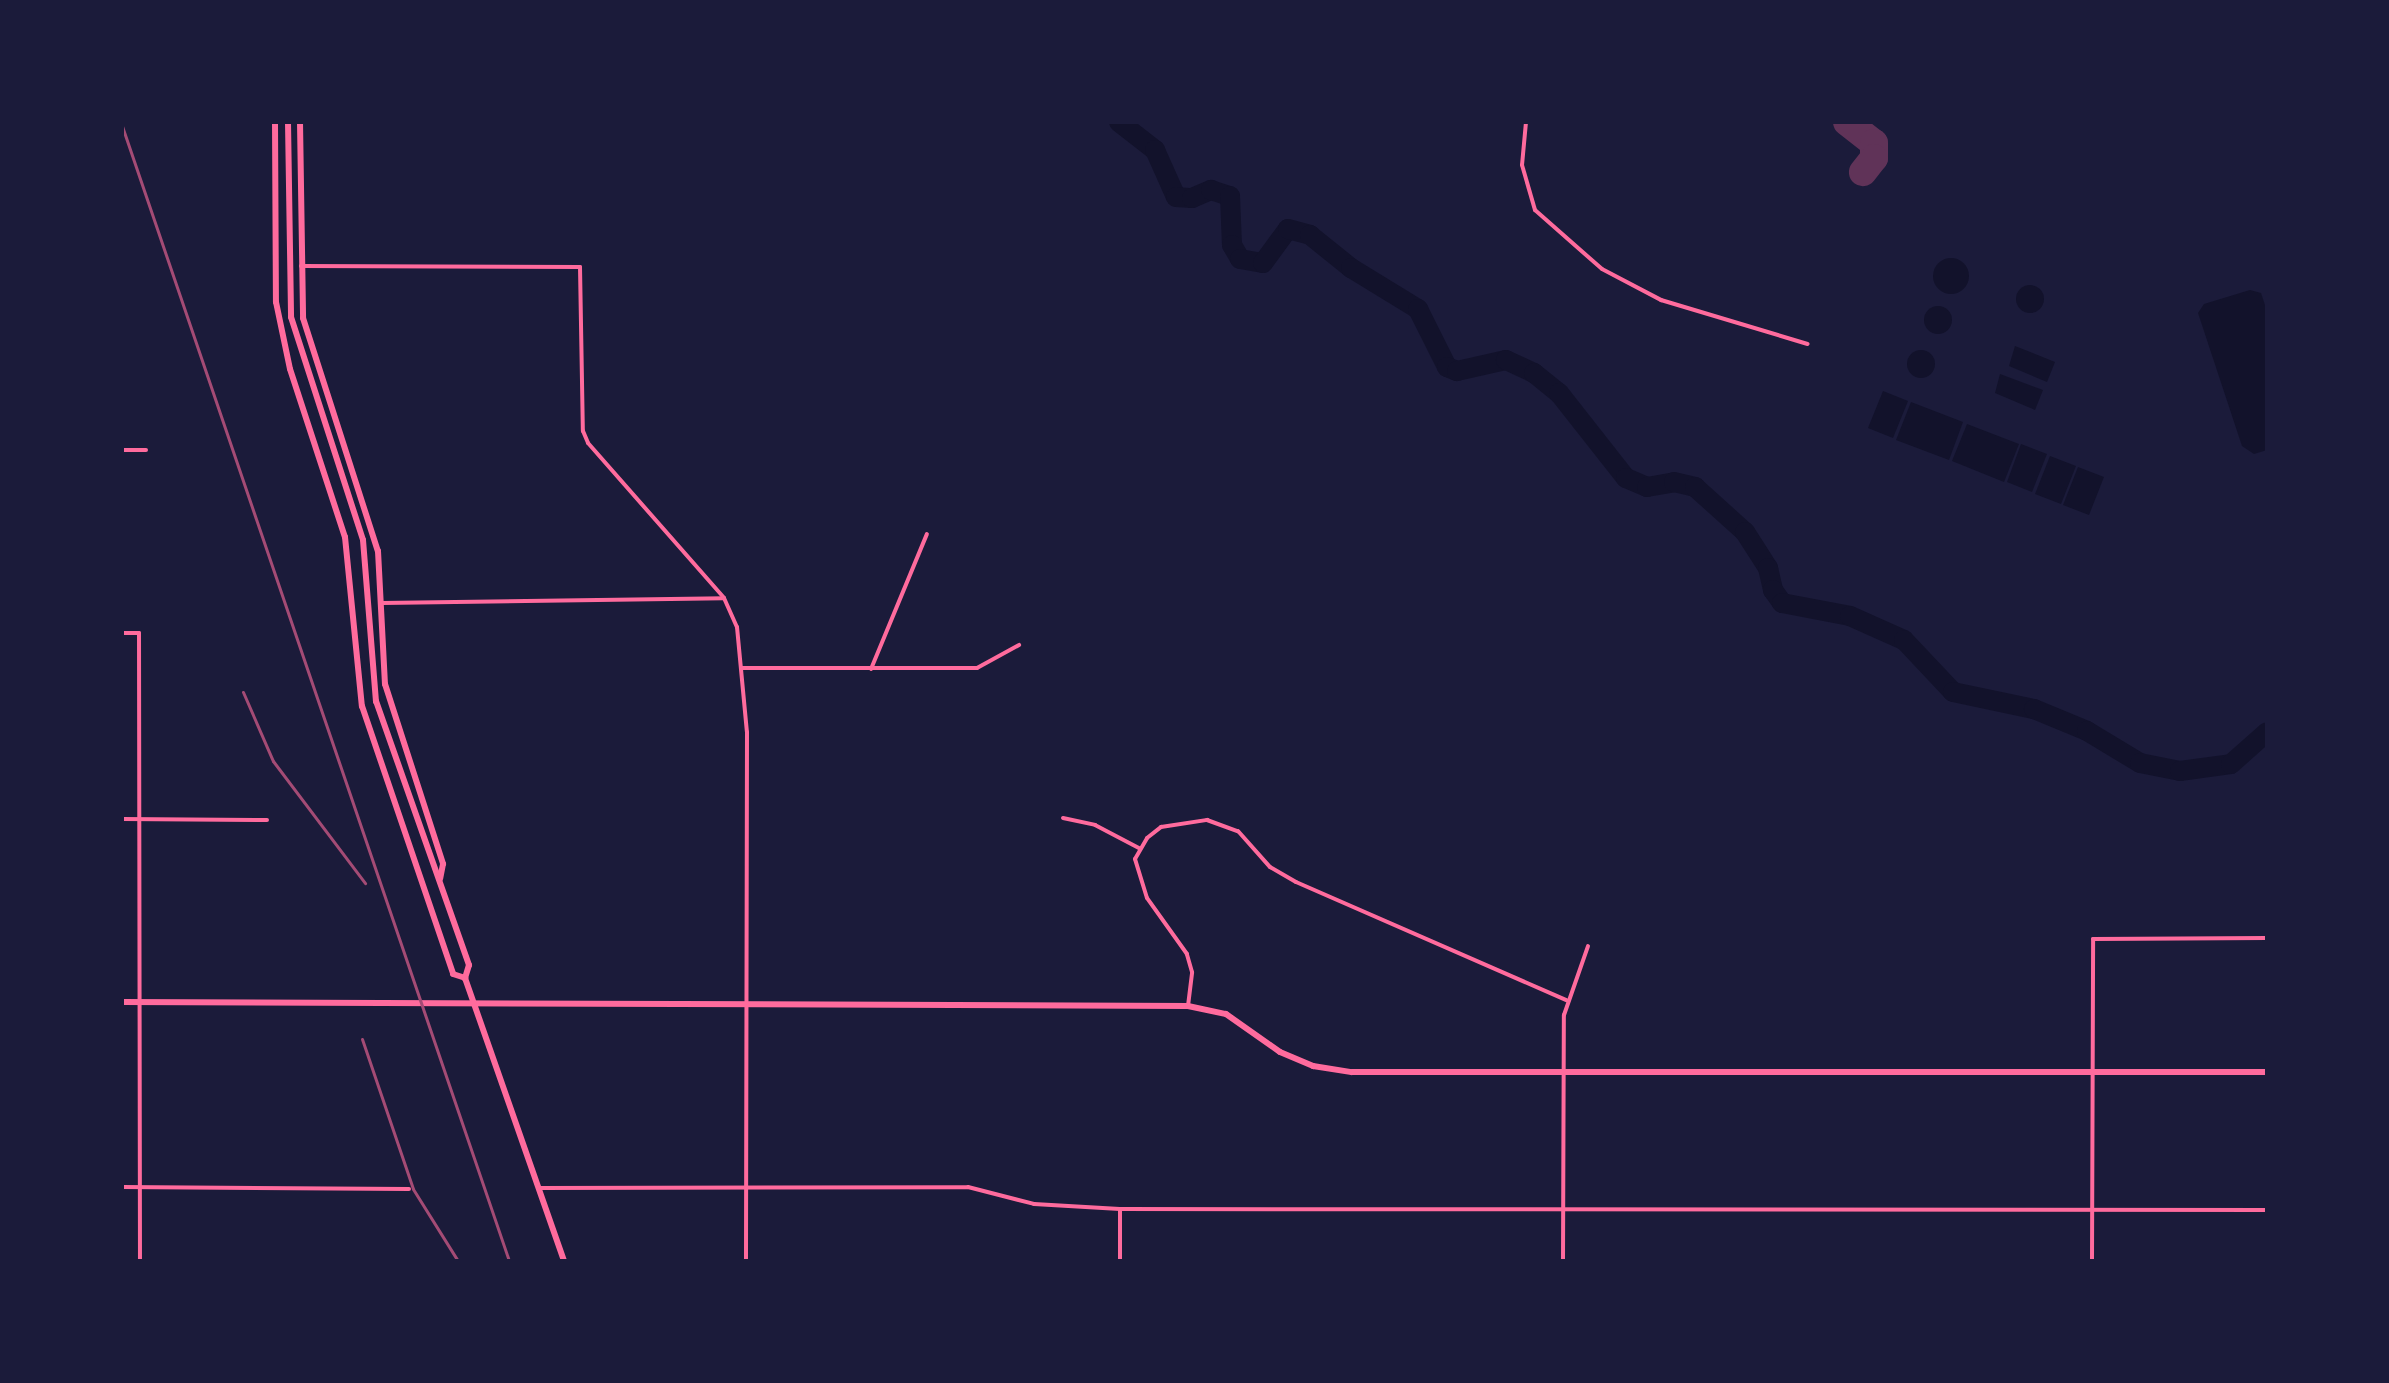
<!DOCTYPE html>
<html>
<head>
<meta charset="utf-8">
<style>
	body { margin:0 }
	#map { position:relative; width:2389px; height:1383px; overflow:hidden; background:#1b1b3a; font-family:Manrope,sans-serif }
	div>[style] { position:absolute }
	[style*='--x'] { left:calc(var(--x)*1px); top:calc(var(--y)*1px); width:calc(var(--w)*1px); rotate:calc(var(--a)*1deg) }
	.water>* { inset:0; background:#12122b }
	.round { border-radius:50% }
	.river>* { height:20px; margin:-10px; padding:0 10px; transform-origin:10px; border-radius:10px; background:#12122b }
	.taxiway>* { height:28px; margin:-14px; padding:0 14px; transform-origin:14px; border-radius:14px; background:#603358 }
	.minor>* { height:4px; margin:-2px; padding:0 2px; transform-origin:2px; border-radius:2px; background:#ff6b9d }
	.tertiary>* { height:6px; margin:-3px; padding:0 3px; transform-origin:3px; border-radius:3px; background:#ff6b9d }
	.secondary>* { height:6px; margin:-3px; padding:0 3px; transform-origin:3px; border-radius:3px; background:#ff6b9d }
	.rail>* { height:3px; margin:-1.5px; padding:0 1.5px; transform-origin:1.5px; border-radius:1.5px; background:#a44b75 }
	span { translate:-50% -50%; white-space:nowrap; text-align:center; line-height:1.15; -webkit-text-stroke:7px #1b1b3a; paint-order:stroke }
	.frame { position:absolute; inset:0; border:124px solid #1b1b3a; pointer-events:none }
</style>
</head>
<body>
<div id="map">
	<div class="water">
		<i class="round" style="left:1933px;top:258px;width:36px;height:36px"></i>
		<i class="round" style="left:2016px;top:285px;width:28px;height:28px"></i>
		<i style="clip-path:polygon(2250px 290px,2261px 293px,2267px 311px,2267px 450px,2254px 454px,2242px 446px,2198px 313px,2204px 304px)"></i>
		<i class="round" style="left:1924px;top:306px;width:28px;height:28px"></i>
		<i style="clip-path:polygon(2015px 346px,2055px 362px,2047px 382px,2009px 366px)"></i>
		<i class="round" style="left:1907px;top:350px;width:28px;height:28px"></i>
		<i style="clip-path:polygon(2000px 374px,2043px 390px,2035px 410px,1995px 393px)"></i>
		<i style="clip-path:polygon(1883px 391px,1908px 401px,1893px 438px,1868px 428px)"></i>
		<i style="clip-path:polygon(1911px 402px,1963px 422px,1949px 460px,1896px 440px)"></i>
		<i style="clip-path:polygon(1967px 424px,2019px 444px,2004px 482px,1952px 461px)"></i>
		<i style="clip-path:polygon(2021px 444px,2047px 454px,2032px 492px,2007px 482px)"></i>
		<i style="clip-path:polygon(2050px 456px,2076px 466px,2061px 504px,2035px 494px)"></i>
		<i style="clip-path:polygon(2078px 467px,2104px 477px,2089px 515px,2063px 505px)"></i>
	</div>
	<div class="river">
		<i style="--x:1119;--y:122;--w:46;--a:37.9"></i>
		<i style="--x:1155;--y:150;--w:51;--a:65.9"></i>
		<i style="--x:1176;--y:197;--w:16;--a:4"></i>
		<i style="--x:1192;--y:198;--w:21;--a:-23"></i>
		<i style="--x:1211;--y:190;--w:20;--a:18"></i>
		<i style="--x:1230;--y:196;--w:49;--a:87.7"></i>
		<i style="--x:1232;--y:245;--w:16;--a:60"></i>
		<i style="--x:1240;--y:259;--w:23;--a:10"></i>
		<i style="--x:1263;--y:263;--w:42;--a:-53.7"></i>
		<i style="--x:1288;--y:229;--w:23;--a:15"></i>
		<i style="--x:1310;--y:235;--w:53;--a:38.8"></i>
		<i style="--x:1351;--y:268;--w:79;--a:31.5"></i>
		<i style="--x:1418;--y:309;--w:65;--a:63.4"></i>
		<i style="--x:1447;--y:367;--w:11;--a:22"></i>
		<i style="--x:1457;--y:371;--w:50;--a:-12.7"></i>
		<i style="--x:1506;--y:360;--w:31;--a:25"></i>
		<i style="--x:1534;--y:373;--w:32;--a:39"></i>
		<i style="--x:1559;--y:393;--w:108;--a:51.8"></i>
		<i style="--x:1626;--y:478;--w:23;--a:23"></i>
		<i style="--x:1647;--y:487;--w:27;--a:-10"></i>
		<i style="--x:1674;--y:482;--w:22;--a:13"></i>
		<i style="--x:1695;--y:487;--w:67;--a:42"></i>
		<i style="--x:1745;--y:532;--w:43;--a:57.4"></i>
		<i style="--x:1768;--y:568;--w:23;--a:77"></i>
		<i style="--x:1773;--y:590;--w:16;--a:55"></i>
		<i style="--x:1782;--y:603;--w:69;--a:10.8"></i>
		<i style="--x:1850;--y:616;--w:59;--a:24"></i>
		<i style="--x:1904;--y:640;--w:71;--a:46.7"></i>
		<i style="--x:1953;--y:692;--w:83;--a:11.9"></i>
		<i style="--x:2034;--y:709;--w:57;--a:22.5"></i>
		<i style="--x:2087;--y:731;--w:62;--a:31.1"></i>
		<i style="--x:2140;--y:763;--w:41;--a:11.3"></i>
		<i style="--x:2180;--y:771;--w:51;--a:-7.8"></i>
		<i style="--x:2231;--y:764;--w:48;--a:-41.6"></i>
	</div>
	<div class="taxiway">
		<i style="--x:1847;--y:122;--w:34;--a:38"></i>
		<i style="--x:1874;--y:143;--w:15;--a:90"></i>
		<i style="--x:1874;--y:158;--w:18;--a:128"></i>
	</div>
	<div class="minor">
		<i style="--x:1526;--y:122;--w:43;--a:95.3"></i>
		<i style="--x:1522;--y:165;--w:47;--a:73.9"></i>
		<i style="--x:1535;--y:210;--w:89;--a:41.4"></i>
		<i style="--x:1602;--y:269;--w:67;--a:27.7"></i>
		<i style="--x:1661;--y:300;--w:153;--a:16.7"></i>
		<i style="--x:301;--y:266;--w:279;--a:0.2"></i>
		<i style="--x:580;--y:267;--w:164;--a:89"></i>
		<i style="--x:583;--y:431;--w:13;--a:67"></i>
		<i style="--x:588;--y:443;--w:206;--a:48.7"></i>
		<i style="--x:724;--y:598;--w:32;--a:66"></i>
		<i style="--x:737;--y:627;--w:105;--a:84.6"></i>
		<i style="--x:747;--y:732;--w:529;--a:90.11"></i>
		<i style="--x:122;--y:450;--w:24;--a:0"></i>
		<i style="--x:382;--y:603;--w:342;--a:-0.8"></i>
		<i style="--x:122;--y:633;--w:17;--a:0"></i>
		<i style="--x:139;--y:633;--w:628;--a:89.91"></i>
		<i style="--x:741;--y:668;--w:236;--a:0"></i>
		<i style="--x:977;--y:668;--w:48;--a:-28.7"></i>
		<i style="--x:871;--y:669;--w:146;--a:-67.5"></i>
		<i style="--x:1063;--y:818;--w:33;--a:12"></i>
		<i style="--x:1095;--y:825;--w:50;--a:27.6"></i>
		<i style="--x:122;--y:819;--w:145;--a:0.4"></i>
		<i style="--x:1188;--y:1006;--w:34;--a:-83"></i>
		<i style="--x:1192;--y:972;--w:19;--a:-106"></i>
		<i style="--x:1187;--y:954;--w:69;--a:-125.5"></i>
		<i style="--x:1147;--y:898;--w:41;--a:-107.1"></i>
		<i style="--x:1135;--y:859;--w:24;--a:-60"></i>
		<i style="--x:1147;--y:838;--w:18;--a:-38"></i>
		<i style="--x:1161;--y:827;--w:47;--a:-8.7"></i>
		<i style="--x:1207;--y:820;--w:33;--a:20"></i>
		<i style="--x:1238;--y:831;--w:48;--a:48.4"></i>
		<i style="--x:1270;--y:867;--w:30;--a:30"></i>
		<i style="--x:1296;--y:882;--w:295;--a:23.6"></i>
		<i style="--x:122;--y:1187;--w:287;--a:0.4"></i>
		<i style="--x:539;--y:1188;--w:429;--a:-0.1"></i>
		<i style="--x:968;--y:1187;--w:68;--a:14.4"></i>
		<i style="--x:1034;--y:1204;--w:86;--a:3.3"></i>
		<i style="--x:1120;--y:1209;--w:1147;--a:0.05"></i>
		<i style="--x:1120;--y:1261;--w:52;--a:-90"></i>
		<i style="--x:1563;--y:1261;--w:246;--a:-89.8"></i>
		<i style="--x:1564;--y:1015;--w:73;--a:-70.8"></i>
		<i style="--x:2092;--y:1261;--w:322;--a:-89.8"></i>
		<i style="--x:2093;--y:939;--w:174;--a:-0.3"></i>
	</div>
	<div class="tertiary">
		<i style="--x:122;--y:1002;--w:1066;--a:0.21"></i>
		<i style="--x:1188;--y:1006;--w:39;--a:12"></i>
		<i style="--x:1226;--y:1014;--w:66;--a:35.1"></i>
		<i style="--x:1280;--y:1052;--w:36;--a:23"></i>
		<i style="--x:1313;--y:1066;--w:39;--a:9"></i>
		<i style="--x:1352;--y:1072;--w:915;--a:0"></i>
	</div>
	<div class="secondary">
		<i style="--x:275;--y:122;--w:180;--a:89.7"></i>
		<i style="--x:276;--y:302;--w:68;--a:78.2"></i>
		<i style="--x:290;--y:369;--w:177;--a:71.9"></i>
		<i style="--x:345;--y:537;--w:170;--a:84.3"></i>
		<i style="--x:362;--y:706;--w:283;--a:71.2"></i>
		<i style="--x:453;--y:974;--w:13;--a:18"></i>
		<i style="--x:288;--y:122;--w:195;--a:89.1"></i>
		<i style="--x:291;--y:317;--w:234;--a:72.1"></i>
		<i style="--x:363;--y:540;--w:162;--a:85.4"></i>
		<i style="--x:376;--y:701;--w:280;--a:70.6"></i>
		<i style="--x:469;--y:965;--w:14;--a:107"></i>
		<i style="--x:465;--y:978;--w:300;--a:70.7"></i>
		<i style="--x:300;--y:122;--w:196;--a:89.1"></i>
		<i style="--x:303;--y:318;--w:245;--a:72.2"></i>
		<i style="--x:378;--y:551;--w:133;--a:87"></i>
		<i style="--x:385;--y:684;--w:189;--a:72.1"></i>
		<i style="--x:443;--y:864;--w:15;--a:101"></i>
	</div>
	<div class="rail">
		<i style="--x:122;--y:126;--w:1199;--a:71.17"></i>
		<i style="--x:243;--y:692;--w:75;--a:66.5"></i>
		<i style="--x:273;--y:761;--w:153;--a:53"></i>
		<i style="--x:362;--y:1039;--w:158;--a:71.2"></i>
		<i style="--x:413;--y:1189;--w:85;--a:58"></i>
	</div>
	<div class="frame"></div>
</div>
</body>
</html>
